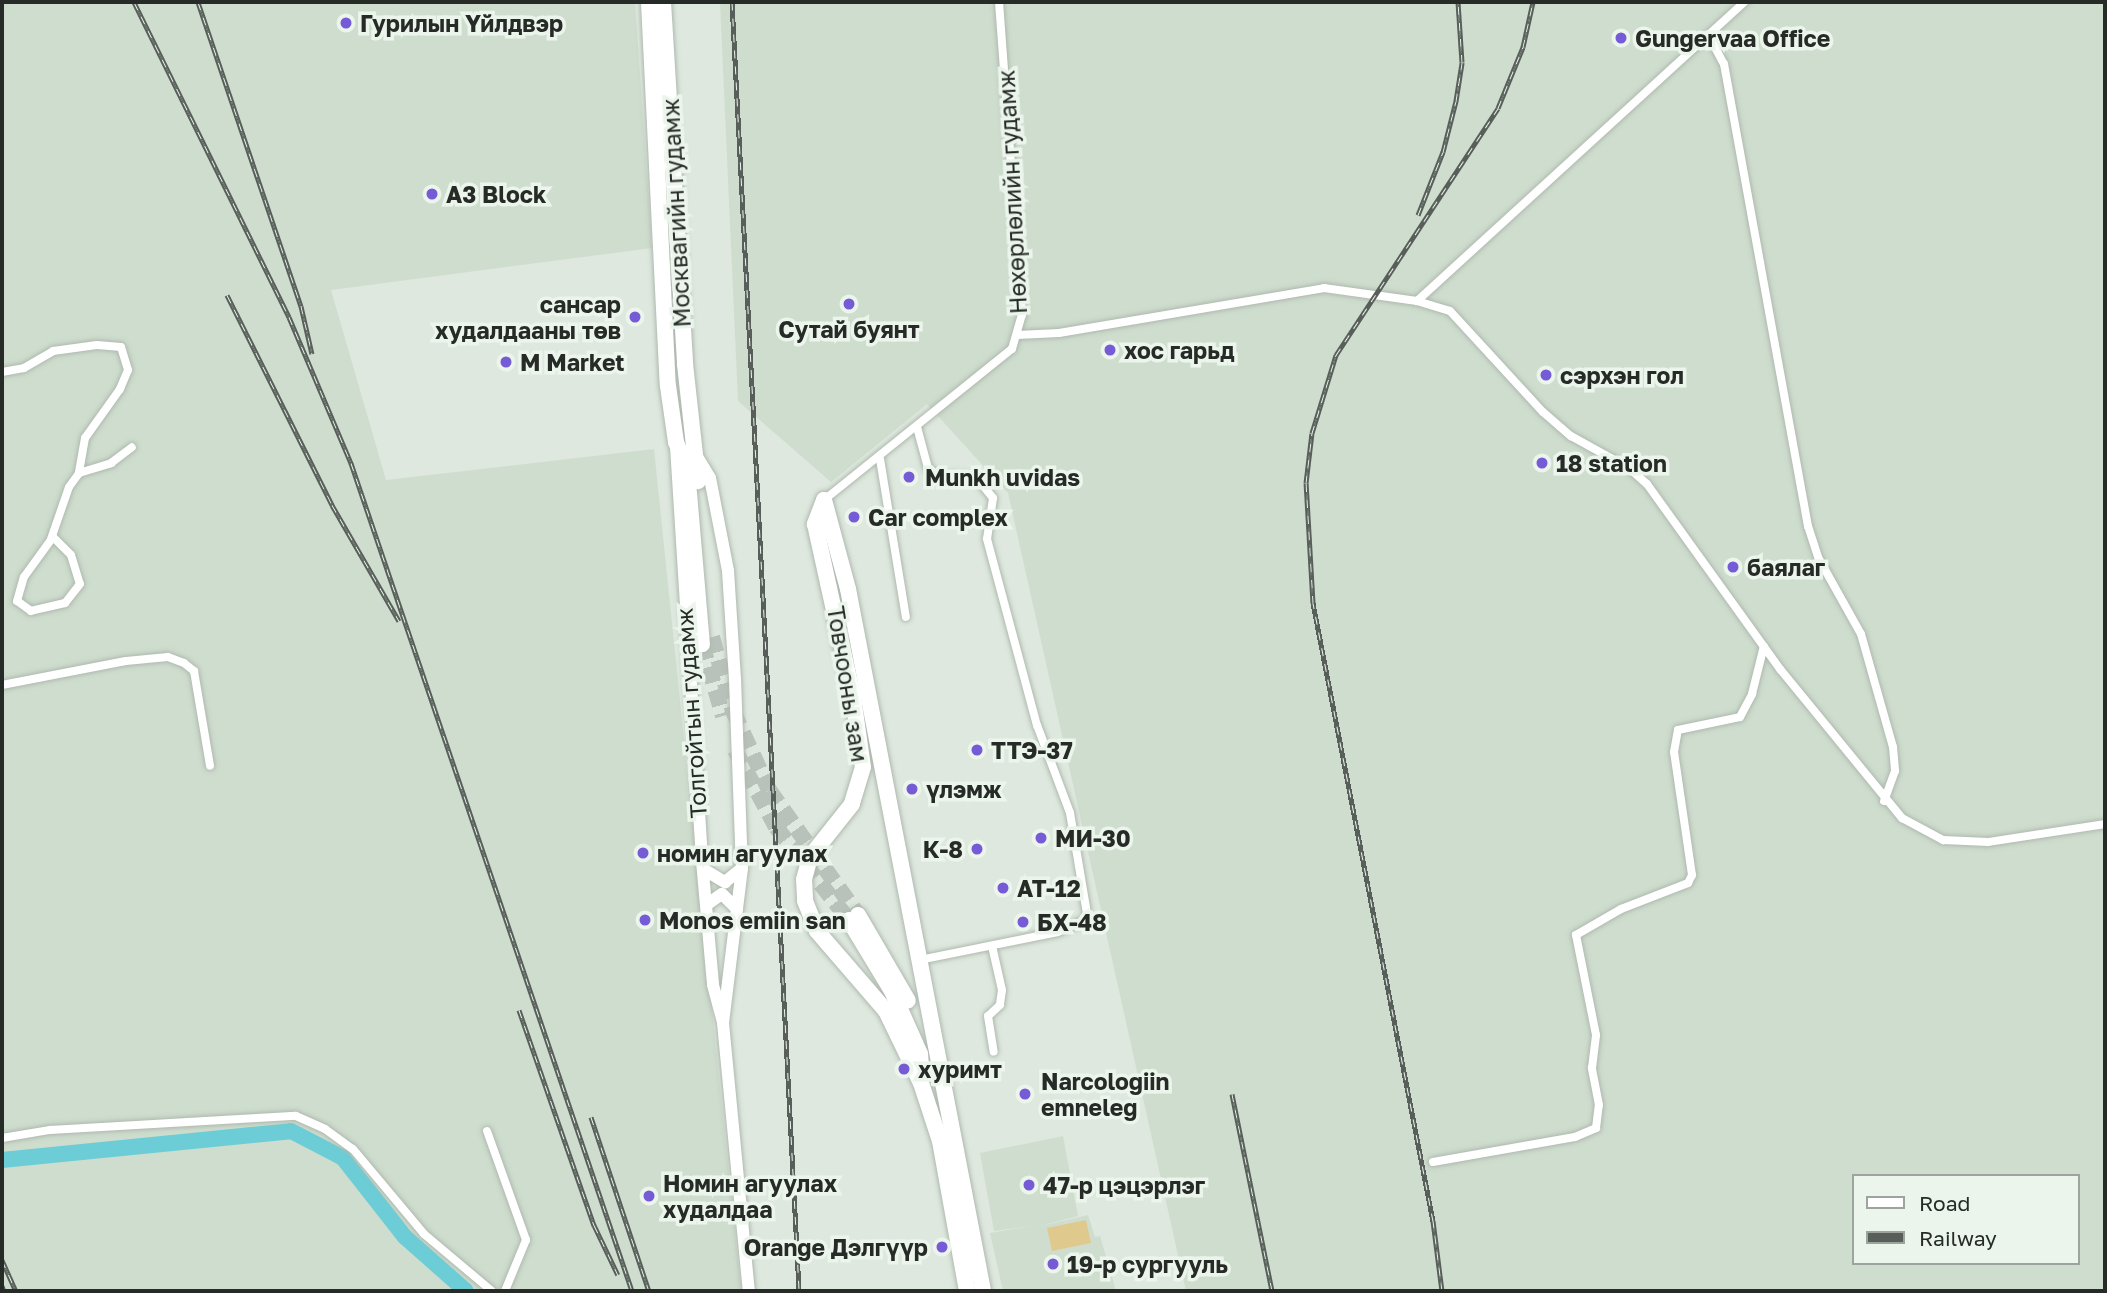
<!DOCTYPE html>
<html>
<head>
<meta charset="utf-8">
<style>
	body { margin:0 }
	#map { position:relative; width:2107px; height:1293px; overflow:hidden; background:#dee8de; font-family:"Golos Text",sans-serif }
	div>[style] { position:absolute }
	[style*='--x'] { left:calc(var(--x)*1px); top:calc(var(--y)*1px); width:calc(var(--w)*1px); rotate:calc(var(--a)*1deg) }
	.built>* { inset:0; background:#ceddce }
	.green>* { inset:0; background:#e0c98d }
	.river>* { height:16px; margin:-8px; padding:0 8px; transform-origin:8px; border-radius:8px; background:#6ccdd7 }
	.highway-tunnel>* { height:16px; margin-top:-8px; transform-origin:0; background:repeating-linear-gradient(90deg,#b9c2ba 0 16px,transparent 0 24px) }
	.roads { filter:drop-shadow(0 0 2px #afb9af) drop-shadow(0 0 2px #afb9af) }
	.street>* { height:8px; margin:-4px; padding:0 4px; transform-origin:4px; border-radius:4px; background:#fff }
	.secondary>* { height:12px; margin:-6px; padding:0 6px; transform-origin:6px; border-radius:6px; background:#fff }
	.highway>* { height:16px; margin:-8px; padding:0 8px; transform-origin:8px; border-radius:8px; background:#fff }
	.rail>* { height:5px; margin-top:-2.5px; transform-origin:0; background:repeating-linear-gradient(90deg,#ebf5eb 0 8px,#585e59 0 16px); box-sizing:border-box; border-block:2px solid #585e59 }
	.dots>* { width:19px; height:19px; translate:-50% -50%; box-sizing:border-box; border:4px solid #ebf5eb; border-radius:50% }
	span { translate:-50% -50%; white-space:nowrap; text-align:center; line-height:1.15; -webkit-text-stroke:7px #ebf5eb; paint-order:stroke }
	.poi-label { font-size:23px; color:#272b28; font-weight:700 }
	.left { translate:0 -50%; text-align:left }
	.right { translate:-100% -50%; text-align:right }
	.street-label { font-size:23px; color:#272b28 }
	.frame { position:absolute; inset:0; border:4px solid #272b28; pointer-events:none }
	.legend { position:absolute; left:1852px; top:1174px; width:228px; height:91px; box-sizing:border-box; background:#ebf5eb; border:2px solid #9da49d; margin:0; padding:9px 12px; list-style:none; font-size:21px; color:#272b28 }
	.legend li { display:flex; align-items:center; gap:14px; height:35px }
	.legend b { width:35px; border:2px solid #9da49d }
</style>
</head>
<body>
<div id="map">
	<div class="built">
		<i style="clip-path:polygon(2px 2px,635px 2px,652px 248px,331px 290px,386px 480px,654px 449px,741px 1291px,2px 1291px)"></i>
		<i style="clip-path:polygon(evenodd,720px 2px,2105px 2px,2105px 1291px,1186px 1291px,1008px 493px,927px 404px,831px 482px,738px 401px,720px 2px,1853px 1176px,2077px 1176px,2077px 1263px,1853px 1263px,1853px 1176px)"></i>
		<i style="clip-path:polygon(1063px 1136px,1078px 1216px,1033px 1228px,1088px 1215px,1095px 1237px,1100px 1236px,1116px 1291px,1003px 1291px,990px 1233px,1032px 1226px,994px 1231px,980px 1153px)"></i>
	</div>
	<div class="green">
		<i style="clip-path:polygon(1086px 1220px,1091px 1243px,1052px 1251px,1047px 1228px)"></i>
	</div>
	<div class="river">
		<i style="--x:2;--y:1160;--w:290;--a:-5.7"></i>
		<i style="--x:291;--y:1131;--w:59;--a:27.4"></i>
		<i style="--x:343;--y:1158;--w:100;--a:51.9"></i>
		<i style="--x:405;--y:1237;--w:81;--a:41.5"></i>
	</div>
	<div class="highway-tunnel">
		<i style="--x:712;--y:637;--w:77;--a:74.2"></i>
		<i style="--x:733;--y:711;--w:87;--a:65.5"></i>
		<i style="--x:769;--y:790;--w:153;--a:54.5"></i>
		<i style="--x:702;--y:644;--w:75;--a:73.7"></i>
		<i style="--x:735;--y:750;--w:87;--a:62"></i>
		<i style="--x:776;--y:827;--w:118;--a:51.9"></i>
	</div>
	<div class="roads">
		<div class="street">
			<i style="--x:1709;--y:36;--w:32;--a:62"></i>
			<i style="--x:1724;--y:64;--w:470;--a:79.7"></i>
			<i style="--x:1808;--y:526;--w:35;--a:72"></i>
			<i style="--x:1819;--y:559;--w:86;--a:60.8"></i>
			<i style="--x:1861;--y:634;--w:117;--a:74.2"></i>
			<i style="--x:1893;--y:747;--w:24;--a:85"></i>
			<i style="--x:1895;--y:771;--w:32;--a:110"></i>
			<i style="--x:1417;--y:301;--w:444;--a:-42.4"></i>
			<i style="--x:1017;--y:335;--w:42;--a:-2.7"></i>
			<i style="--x:1059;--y:333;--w:269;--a:-9.6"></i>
			<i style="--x:1324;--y:288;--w:94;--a:8"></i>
			<i style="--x:1417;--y:301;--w:34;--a:17"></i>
			<i style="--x:1450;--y:311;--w:137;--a:47.4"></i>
			<i style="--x:1543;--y:412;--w:37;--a:41"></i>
			<i style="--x:1571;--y:436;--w:66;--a:28.9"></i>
			<i style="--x:1629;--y:468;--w:24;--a:42"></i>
			<i style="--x:1647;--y:484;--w:228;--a:54.3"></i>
			<i style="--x:1780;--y:669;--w:193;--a:50.7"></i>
			<i style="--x:1902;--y:818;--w:47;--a:28.2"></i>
			<i style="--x:1943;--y:840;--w:45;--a:2.5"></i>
			<i style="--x:1988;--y:842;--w:118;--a:-8.7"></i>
			<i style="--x:2;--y:372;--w:22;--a:-10"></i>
			<i style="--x:24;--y:368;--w:34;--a:-30"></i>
			<i style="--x:53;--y:351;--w:44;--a:-7.8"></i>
			<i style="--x:97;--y:345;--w:24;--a:5"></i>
			<i style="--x:121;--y:347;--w:24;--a:73"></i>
			<i style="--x:128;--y:370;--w:21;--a:113"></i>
			<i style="--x:120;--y:389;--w:60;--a:125.5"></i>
			<i style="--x:85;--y:438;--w:36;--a:100"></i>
			<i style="--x:917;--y:427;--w:42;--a:75"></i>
			<i style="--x:928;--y:468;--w:14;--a:36"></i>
			<i style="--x:939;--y:476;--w:37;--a:2"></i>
			<i style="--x:976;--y:477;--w:27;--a:51"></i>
			<i style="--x:993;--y:498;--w:41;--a:98.3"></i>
			<i style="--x:987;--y:539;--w:193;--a:75"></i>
			<i style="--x:1037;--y:725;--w:94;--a:69.4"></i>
			<i style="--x:1070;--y:813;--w:108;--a:80.4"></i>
			<i style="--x:1088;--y:919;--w:33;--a:157"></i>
			<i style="--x:1058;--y:932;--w:142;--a:168.6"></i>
			<i style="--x:880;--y:459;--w:160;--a:80.7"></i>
			<i style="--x:824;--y:500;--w:241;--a:-38.8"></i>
			<i style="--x:1012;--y:349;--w:35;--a:-74"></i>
			<i style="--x:1022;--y:315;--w:314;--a:-94.2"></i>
			<i style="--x:53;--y:537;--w:25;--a:45"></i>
			<i style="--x:71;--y:555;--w:30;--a:73"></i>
			<i style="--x:80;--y:584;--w:24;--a:128"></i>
			<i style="--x:65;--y:603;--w:35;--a:167"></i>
			<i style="--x:31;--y:611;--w:17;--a:-144"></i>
			<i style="--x:17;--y:601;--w:25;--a:-74"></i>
			<i style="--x:24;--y:577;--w:49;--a:-54.1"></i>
			<i style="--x:51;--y:539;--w:55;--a:-70.9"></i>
			<i style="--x:69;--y:487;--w:17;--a:-54"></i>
			<i style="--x:79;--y:473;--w:34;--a:-17"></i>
			<i style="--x:111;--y:463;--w:26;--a:-37"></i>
			<i style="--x:2;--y:685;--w:126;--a:-11"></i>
			<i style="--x:126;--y:661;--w:42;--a:-5.4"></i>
			<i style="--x:168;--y:657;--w:17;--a:21"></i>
			<i style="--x:184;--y:663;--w:13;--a:39"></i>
			<i style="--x:194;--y:671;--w:96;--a:80.4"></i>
			<i style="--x:992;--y:946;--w:45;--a:77.2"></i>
			<i style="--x:1002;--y:990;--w:15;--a:98"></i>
			<i style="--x:1000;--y:1005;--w:16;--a:137"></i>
			<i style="--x:988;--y:1016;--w:36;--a:81"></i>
			<i style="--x:487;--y:1131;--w:116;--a:70.3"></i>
			<i style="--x:526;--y:1240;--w:55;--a:112.4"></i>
			<i style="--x:2;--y:1138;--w:49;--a:-9.5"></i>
			<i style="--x:50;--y:1130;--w:246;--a:-3.3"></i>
			<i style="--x:296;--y:1116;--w:32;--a:24"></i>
			<i style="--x:325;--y:1129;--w:34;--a:36"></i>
			<i style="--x:353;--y:1149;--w:111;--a:50.1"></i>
			<i style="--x:424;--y:1234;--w:89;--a:40"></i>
			<i style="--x:1433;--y:1162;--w:144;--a:-10"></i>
			<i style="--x:1575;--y:1137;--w:23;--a:-23"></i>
			<i style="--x:1596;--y:1128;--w:23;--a:-83"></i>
			<i style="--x:1599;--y:1105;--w:38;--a:-101"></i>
			<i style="--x:1592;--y:1068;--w:33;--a:-83"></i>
			<i style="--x:1596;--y:1035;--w:102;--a:-101.3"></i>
			<i style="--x:1576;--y:935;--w:52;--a:-30"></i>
			<i style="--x:1621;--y:909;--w:72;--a:-21.2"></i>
			<i style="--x:1688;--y:883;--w:9;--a:-63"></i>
			<i style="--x:1692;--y:875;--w:124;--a:-98.3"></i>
			<i style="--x:1674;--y:752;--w:22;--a:-80"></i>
			<i style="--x:1678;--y:730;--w:63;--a:-11.8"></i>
			<i style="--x:1740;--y:717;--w:26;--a:-62"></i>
			<i style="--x:1752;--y:694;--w:49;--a:-76"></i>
		</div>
		<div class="secondary">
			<i style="--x:676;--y:446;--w:416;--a:86.4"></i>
			<i style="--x:702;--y:861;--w:124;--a:84.9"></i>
			<i style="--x:713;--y:985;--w:39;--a:75"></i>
			<i style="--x:695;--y:453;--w:29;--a:59"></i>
			<i style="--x:710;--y:478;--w:95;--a:79"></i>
			<i style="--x:728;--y:571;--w:108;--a:86.3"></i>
			<i style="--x:735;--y:679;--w:189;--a:87.9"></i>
			<i style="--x:742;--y:868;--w:156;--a:97"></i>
			<i style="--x:723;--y:1023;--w:269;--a:84.5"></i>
			<i style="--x:703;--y:869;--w:26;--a:31"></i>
			<i style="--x:725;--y:882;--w:22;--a:-39"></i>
			<i style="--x:706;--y:905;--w:19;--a:-35"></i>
			<i style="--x:722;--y:894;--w:21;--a:45"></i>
		</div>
		<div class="highway">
			<i style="--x:649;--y:2;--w:384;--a:87.2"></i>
			<i style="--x:668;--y:386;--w:57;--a:81.9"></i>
			<i style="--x:676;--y:442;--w:30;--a:69"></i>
			<i style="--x:687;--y:470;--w:175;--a:85.1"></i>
			<i style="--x:663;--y:2;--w:363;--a:86.5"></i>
			<i style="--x:685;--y:364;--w:118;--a:83.7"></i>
			<i style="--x:824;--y:500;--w:26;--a:111"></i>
			<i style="--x:815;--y:524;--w:177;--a:77.6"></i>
			<i style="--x:853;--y:697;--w:71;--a:81.9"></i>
			<i style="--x:863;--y:767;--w:39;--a:107"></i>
			<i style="--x:852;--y:804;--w:68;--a:128.4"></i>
			<i style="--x:810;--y:857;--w:23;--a:105"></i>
			<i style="--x:804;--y:879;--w:22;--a:87"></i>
			<i style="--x:805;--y:901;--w:32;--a:68"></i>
			<i style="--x:817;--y:931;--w:106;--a:49.2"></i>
			<i style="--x:886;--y:1011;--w:80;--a:64.1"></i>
			<i style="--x:921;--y:1083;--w:61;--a:71.9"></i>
			<i style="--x:940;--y:1141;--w:152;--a:79.8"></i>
			<i style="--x:824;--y:500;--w:92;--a:74.9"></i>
			<i style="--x:848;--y:589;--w:715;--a:79.11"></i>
			<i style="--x:858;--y:915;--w:99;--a:59.8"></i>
			<i style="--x:849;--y:920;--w:83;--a:58.8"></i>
			<i style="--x:892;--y:991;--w:69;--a:66"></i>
			<i style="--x:920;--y:1054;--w:21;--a:85"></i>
		</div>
	</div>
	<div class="rail">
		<i style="--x:134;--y:2;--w:351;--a:63.8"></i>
		<i style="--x:289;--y:317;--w:159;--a:67"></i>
		<i style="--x:351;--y:463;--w:874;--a:71.25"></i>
		<i style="--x:198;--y:2;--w:321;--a:71.3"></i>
		<i style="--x:301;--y:306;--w:49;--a:77.1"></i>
		<i style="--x:732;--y:2;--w:1291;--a:87.02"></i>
		<i style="--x:1418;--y:215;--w:68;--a:-68.4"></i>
		<i style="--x:1443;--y:152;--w:53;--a:-75.7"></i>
		<i style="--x:1456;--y:101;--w:39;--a:-81"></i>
		<i style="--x:1462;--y:62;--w:60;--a:-93.8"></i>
		<i style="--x:227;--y:295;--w:235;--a:63.4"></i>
		<i style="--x:332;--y:505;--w:134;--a:60"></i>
		<i style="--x:519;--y:1010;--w:228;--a:70.8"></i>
		<i style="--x:594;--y:1225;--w:55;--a:64.4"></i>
		<i style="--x:1232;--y:1094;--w:201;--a:78.5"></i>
		<i style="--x:591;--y:1117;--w:183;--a:71.6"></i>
		<i style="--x:2;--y:1260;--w:34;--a:66"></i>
		<i style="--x:2;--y:1286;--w:5;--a:68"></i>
		<i style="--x:1442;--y:1291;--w:71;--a:-97.3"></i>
		<i style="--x:1433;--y:1221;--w:630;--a:-100.99"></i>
		<i style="--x:1313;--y:603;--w:120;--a:-93.3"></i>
		<i style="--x:1306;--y:483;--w:50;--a:-83.2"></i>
		<i style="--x:1312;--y:433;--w:82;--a:-72.9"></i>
		<i style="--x:1336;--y:355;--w:295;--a:-56.7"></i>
		<i style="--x:1498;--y:108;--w:66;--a:-67.7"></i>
		<i style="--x:1523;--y:47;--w:46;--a:-77.5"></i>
	</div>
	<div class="dots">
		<i style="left:346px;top:23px;background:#755bd5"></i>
		<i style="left:1621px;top:38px;background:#755bd5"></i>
		<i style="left:432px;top:194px;background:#755bd5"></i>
		<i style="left:849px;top:304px;background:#755bd5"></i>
		<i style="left:635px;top:317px;background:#755bd5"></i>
		<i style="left:1110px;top:350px;background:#755bd5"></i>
		<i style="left:506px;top:362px;background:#755bd5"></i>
		<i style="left:1546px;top:375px;background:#755bd5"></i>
		<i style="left:1542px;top:463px;background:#755bd5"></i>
		<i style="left:909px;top:477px;background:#755bd5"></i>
		<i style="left:854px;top:517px;background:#755bd5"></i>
		<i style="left:1733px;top:567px;background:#755bd5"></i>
		<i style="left:977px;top:750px;background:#755bd5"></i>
		<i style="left:912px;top:789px;background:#755bd5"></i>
		<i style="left:1041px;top:838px;background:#755bd5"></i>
		<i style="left:977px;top:849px;background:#755bd5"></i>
		<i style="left:643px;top:853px;background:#755bd5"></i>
		<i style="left:1003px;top:888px;background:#755bd5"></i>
		<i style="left:645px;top:920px;background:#755bd5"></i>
		<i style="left:1023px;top:922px;background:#755bd5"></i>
		<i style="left:904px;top:1069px;background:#755bd5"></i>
		<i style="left:1025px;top:1094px;background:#755bd5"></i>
		<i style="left:1029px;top:1185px;background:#755bd5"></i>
		<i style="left:649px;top:1196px;background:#755bd5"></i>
		<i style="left:942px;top:1247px;background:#755bd5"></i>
		<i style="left:1053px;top:1264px;background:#755bd5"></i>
	</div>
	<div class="poi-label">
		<span class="left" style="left:360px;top:23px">Гурилын Үйлдвэр</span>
		<span class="left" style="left:1635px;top:38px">Gungervaa Office</span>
		<span class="left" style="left:446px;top:194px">A3 Block</span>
		<span class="right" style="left:621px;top:317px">сансар<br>худалдааны төв</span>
		<span style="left:849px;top:329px">Сутай буянт</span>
		<span class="left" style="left:1124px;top:350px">хос гарьд</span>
		<span class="left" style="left:520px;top:362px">М Market</span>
		<span class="left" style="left:1560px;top:375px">сэрхэн гол</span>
		<span class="left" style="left:1556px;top:463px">18 station</span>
		<span class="left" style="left:925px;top:477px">Munkh uvidas</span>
		<span class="left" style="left:868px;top:517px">Car complex</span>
		<span class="left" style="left:1747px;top:567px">баялаг</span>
		<span class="left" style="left:991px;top:750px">ТТЭ-37</span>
		<span class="left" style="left:926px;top:789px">үлэмж</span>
		<span class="left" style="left:1055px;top:838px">МИ-30</span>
		<span class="right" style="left:963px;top:849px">К-8</span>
		<span class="left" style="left:657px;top:853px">номин агуулах</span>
		<span class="left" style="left:1017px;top:888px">АТ-12</span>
		<span class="left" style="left:659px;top:920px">Monos emiin san</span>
		<span class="left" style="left:1037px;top:922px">БХ-48</span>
		<span class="left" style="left:918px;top:1069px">хуримт</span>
		<span class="left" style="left:1041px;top:1094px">Narcologiin<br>emneleg</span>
		<span class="left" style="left:663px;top:1196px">Номин агуулах<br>худалдаа</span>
		<span class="left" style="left:1043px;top:1185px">47-р цэцэрлэг</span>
		<span class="right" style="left:928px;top:1247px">Orange Дэлгүүр</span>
		<span class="left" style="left:1067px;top:1264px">19-р сургууль</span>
	</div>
	<div class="street-label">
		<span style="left:1012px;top:192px;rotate:-93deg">Нөхөрлөлийн гудамж</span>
		<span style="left:676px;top:213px;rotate:-93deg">Москвагийн гудамж</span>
		<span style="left:848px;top:684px;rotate:81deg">Товчооны зам</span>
		<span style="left:691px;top:713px;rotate:-94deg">Толгойтын гудамж</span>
	</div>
	<div class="frame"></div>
	<ul class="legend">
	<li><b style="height:9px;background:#fff"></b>Road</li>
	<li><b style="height:9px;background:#585e59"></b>Railway</li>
	</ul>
</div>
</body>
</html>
